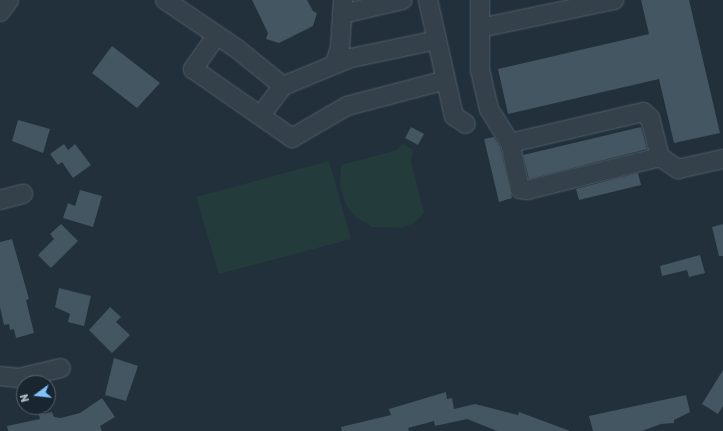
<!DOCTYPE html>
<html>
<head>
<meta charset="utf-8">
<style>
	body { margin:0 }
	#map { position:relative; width:723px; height:431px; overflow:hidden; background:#21303b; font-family:Rubik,sans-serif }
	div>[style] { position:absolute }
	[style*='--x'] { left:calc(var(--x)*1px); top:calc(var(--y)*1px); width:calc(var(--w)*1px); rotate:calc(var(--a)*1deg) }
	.green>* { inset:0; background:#233c3b }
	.building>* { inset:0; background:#445662 }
	.roads { filter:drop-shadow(0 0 1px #525f69) drop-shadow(0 0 1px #525f69) }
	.minor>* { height:18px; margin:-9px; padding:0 9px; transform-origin:9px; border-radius:9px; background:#34414b }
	span { translate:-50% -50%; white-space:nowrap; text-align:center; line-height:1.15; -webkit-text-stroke:4px #1a262f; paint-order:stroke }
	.north { position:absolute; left:16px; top:375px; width:40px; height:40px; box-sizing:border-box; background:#1a262f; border:1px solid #56626c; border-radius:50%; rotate:255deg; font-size:11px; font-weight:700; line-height:16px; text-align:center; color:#afbcc7 }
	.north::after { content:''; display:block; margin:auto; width:14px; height:18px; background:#7fc2fc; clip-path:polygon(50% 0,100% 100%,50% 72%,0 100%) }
</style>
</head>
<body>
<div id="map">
	<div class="green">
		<i style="clip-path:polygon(403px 144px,413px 150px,411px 161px,424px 213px,414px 223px,401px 228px,372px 227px,354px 216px,345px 203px,340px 184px,341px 165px,397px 150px)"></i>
		<i style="clip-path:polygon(329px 161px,351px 239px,219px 274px,196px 197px)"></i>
	</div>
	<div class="building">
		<i style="clip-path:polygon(252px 0,307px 0,313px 11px,317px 13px,313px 26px,279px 43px,266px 39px,268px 33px)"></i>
		<i style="clip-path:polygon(641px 0,689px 0,720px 133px,674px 143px,659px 79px,508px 114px,498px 69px,649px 34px)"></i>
		<i style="clip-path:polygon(112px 46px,160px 83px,137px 108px,92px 73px)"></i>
		<i style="clip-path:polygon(18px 120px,50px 129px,43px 153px,12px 141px)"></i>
		<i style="clip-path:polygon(411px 127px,424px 134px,418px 145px,405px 138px)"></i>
		<i style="clip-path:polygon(641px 127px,647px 149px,529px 179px,523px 155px)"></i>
		<i style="clip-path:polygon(494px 137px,500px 147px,512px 198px,499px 202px,484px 139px)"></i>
		<i style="clip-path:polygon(64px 144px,68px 150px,75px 144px,91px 165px,73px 178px,62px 162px,58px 165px,50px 154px)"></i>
		<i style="clip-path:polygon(638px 173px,641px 185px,579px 200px,576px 189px)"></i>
		<i style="clip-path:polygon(80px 190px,102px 196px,93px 227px,63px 218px,68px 203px,75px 206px)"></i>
		<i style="clip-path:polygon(61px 224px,78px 241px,51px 268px,38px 255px,54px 239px,50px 234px)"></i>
		<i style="clip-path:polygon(723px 224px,723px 256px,719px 256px,712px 227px)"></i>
		<i style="clip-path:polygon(12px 239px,29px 299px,26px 300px,34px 333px,16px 338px,14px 329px,10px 330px,9px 324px,4px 325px,0 307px,0 242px)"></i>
		<i style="clip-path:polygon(700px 255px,705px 273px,689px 277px,687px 270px,662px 276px,660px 266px)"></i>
		<i style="clip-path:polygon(59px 288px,91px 296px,84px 326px,68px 322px,70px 314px,55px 307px)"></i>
		<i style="clip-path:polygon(110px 307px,121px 317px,116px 322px,130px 335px,112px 353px,89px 330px)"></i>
		<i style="clip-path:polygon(114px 358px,138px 366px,126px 401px,105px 395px)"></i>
		<i style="clip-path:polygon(723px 370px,723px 406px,718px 414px,702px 404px)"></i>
		<i style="clip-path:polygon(446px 392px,447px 399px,452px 398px,454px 409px,475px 404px,518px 415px,519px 412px,570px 431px,497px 431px,467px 419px,435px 426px,434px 421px,408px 428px,409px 431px,342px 431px,341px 427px,391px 415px,389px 409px)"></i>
		<i style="clip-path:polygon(686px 395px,690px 412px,674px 420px,674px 423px,661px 424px,642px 431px,593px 431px,589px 416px)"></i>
		<i style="clip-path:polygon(102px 398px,115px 417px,100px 426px,102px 431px,8px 431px,7px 426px,40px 419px,39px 415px,52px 412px,54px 417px,61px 418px,80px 413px)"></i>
	</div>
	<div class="roads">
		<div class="minor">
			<i style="--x:165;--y:0;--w:86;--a:34.1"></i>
			<i style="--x:236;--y:48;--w:60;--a:39"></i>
			<i style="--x:283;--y:86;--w:74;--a:-22.4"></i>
			<i style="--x:351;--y:58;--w:88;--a:-11.8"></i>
			<i style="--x:428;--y:0;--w:119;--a:77.4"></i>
			<i style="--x:454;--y:116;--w:14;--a:34"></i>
			<i style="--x:480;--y:0;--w:70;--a:90"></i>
			<i style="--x:480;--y:70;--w:40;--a:77"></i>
			<i style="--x:489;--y:109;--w:40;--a:58"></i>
			<i style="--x:510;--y:143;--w:47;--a:77.7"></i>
			<i style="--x:520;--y:189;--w:7;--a:8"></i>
			<i style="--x:527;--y:190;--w:137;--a:-13.9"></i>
			<i style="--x:660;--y:157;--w:22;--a:34"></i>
			<i style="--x:678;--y:169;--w:46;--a:-12.5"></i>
			<i style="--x:0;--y:12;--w:15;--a:-53"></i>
			<i style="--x:342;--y:14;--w:62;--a:-13.1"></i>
			<i style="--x:480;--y:28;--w:137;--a:-11.8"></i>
			<i style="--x:217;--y:35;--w:42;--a:125.2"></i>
			<i style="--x:193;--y:69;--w:121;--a:34.9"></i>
			<i style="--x:292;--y:138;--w:64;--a:-30.2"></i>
			<i style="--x:347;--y:106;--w:102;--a:-14.7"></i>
			<i style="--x:335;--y:63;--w:16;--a:-72"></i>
			<i style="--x:340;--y:48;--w:48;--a:-86.4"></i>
			<i style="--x:261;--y:115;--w:36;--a:-53"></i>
			<i style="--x:510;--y:143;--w:137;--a:-13.1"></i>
			<i style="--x:643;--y:112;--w:9;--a:41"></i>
			<i style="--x:650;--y:118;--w:40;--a:75.6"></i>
			<i style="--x:0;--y:200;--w:24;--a:-15"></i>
			<i style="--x:0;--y:376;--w:19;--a:6"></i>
			<i style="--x:19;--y:378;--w:43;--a:-13.4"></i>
		</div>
	</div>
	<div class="north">N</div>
</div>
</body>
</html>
